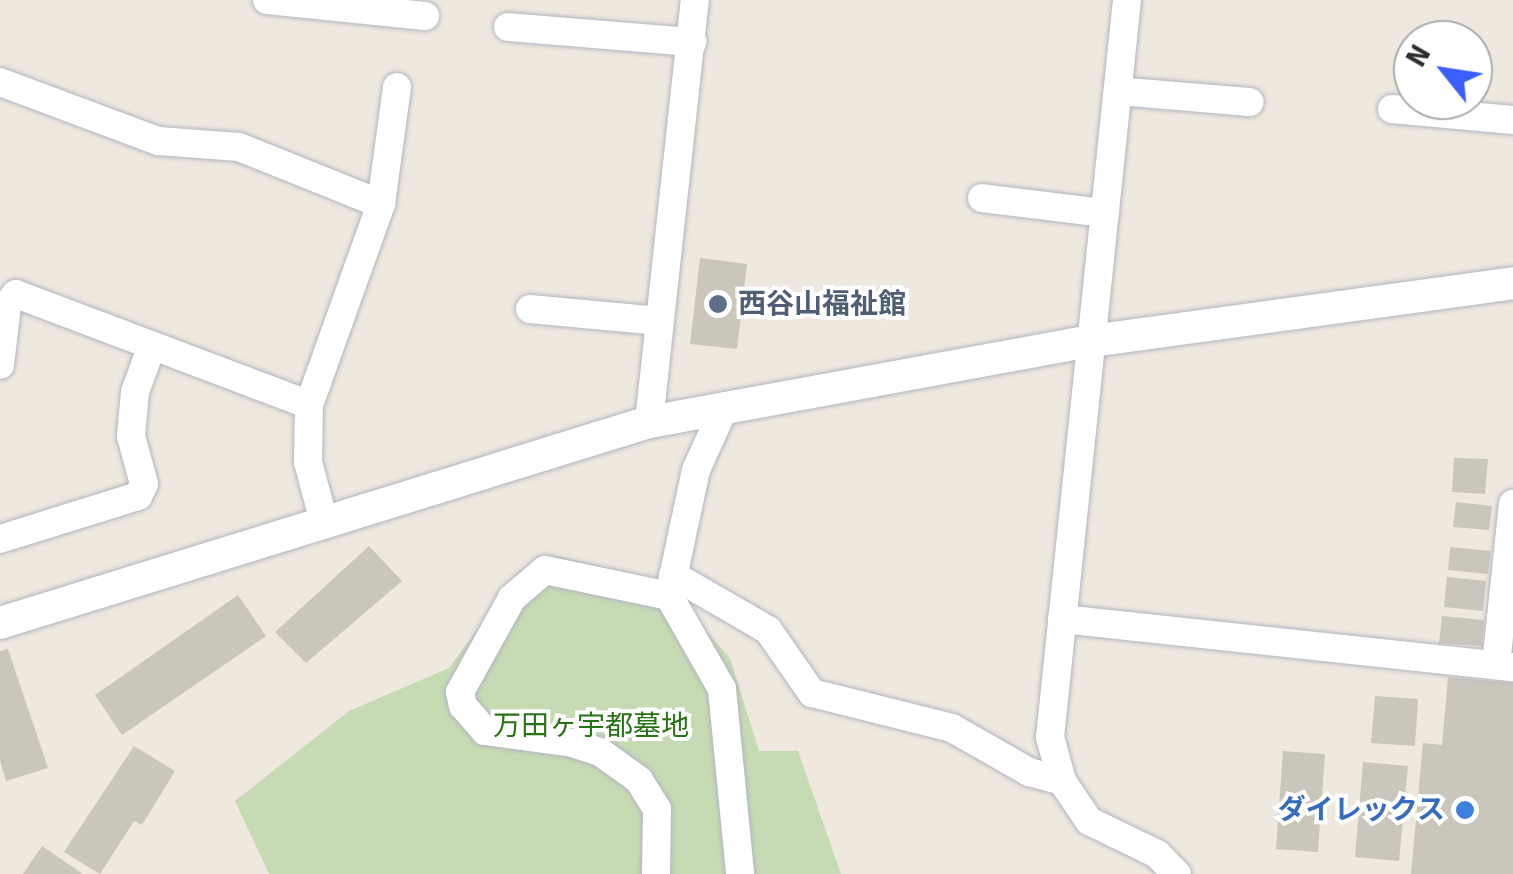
<!DOCTYPE html>
<html>
<head>
<meta charset="utf-8">
<style>
	body { margin:0 }
	#map { position:relative; width:1513px; height:874px; overflow:hidden; background:#efe8de; font-family:Signika,"Noto Sans JP",sans-serif }
	div>[style] { position:absolute }
	[style*='--x'] { left:calc(var(--x)*1px); top:calc(var(--y)*1px); width:calc(var(--w)*1px); rotate:calc(var(--a)*1deg) }
	.cemetery>* { inset:0; background:#c6dbb3 }
	.building>* { inset:0; background:#cbc6bc }
	.roads { filter:drop-shadow(0 0 2px #b2b4c1) drop-shadow(0 0 2px #b2b4c1) }
	.minor>* { height:28px; margin:-14px; padding:0 14px; transform-origin:14px; border-radius:14px; background:#fff }
	.tertiary>* { height:32px; margin:-16px; padding:0 16px; transform-origin:16px; border-radius:16px; background:#fff }
	.dots>* { width:28px; height:28px; translate:-50% -50%; box-sizing:border-box; border:5px solid #fff; border-radius:50% }
	span { translate:-50% -50%; white-space:nowrap; text-align:center; line-height:1.15; -webkit-text-stroke:8px #fff; paint-order:stroke }
	.service-label { font-size:28px; color:#4e5e75; font-weight:700 }
	.left { translate:0 -50%; text-align:left }
	.park-label { font-size:28px; color:#267313 }
	.shop-label { font-size:28px; color:#366cbe; font-weight:700 }
	.right { translate:-100% -50%; text-align:right }
	.north { position:absolute; left:1393px; top:20px; width:100px; height:100px; box-sizing:border-box; background:#fff; border:2px solid #ababab; border-radius:50%; rotate:300deg; font-size:28px; font-weight:700; line-height:40px; text-align:center; color:#2d2d2d }
	.north::after { content:''; display:block; margin:auto; width:35px; height:45px; background:#3b5eff; clip-path:polygon(50% 0,100% 100%,50% 72%,0 100%) }
</style>
</head>
<body>
<div id="map">
	<div class="cemetery">
		<i style="clip-path:polygon(556px 556px,661px 581px,730px 658px,759px 751px,798px 751px,841px 874px,269px 874px,235px 801px,349px 711px,449px 668px,520px 571px)"></i>
	</div>
	<div class="building">
		<i style="clip-path:polygon(700px 258px,747px 264px,737px 349px,690px 344px)"></i>
		<i style="clip-path:polygon(1454px 458px,1488px 459px,1485px 494px,1452px 492px)"></i>
		<i style="clip-path:polygon(1456px 502px,1492px 506px,1489px 530px,1453px 527px)"></i>
		<i style="clip-path:polygon(369px 546px,402px 581px,306px 663px,275px 632px)"></i>
		<i style="clip-path:polygon(1450px 547px,1491px 551px,1488px 574px,1448px 570px)"></i>
		<i style="clip-path:polygon(1447px 577px,1486px 581px,1483px 611px,1444px 607px)"></i>
		<i style="clip-path:polygon(238px 595px,266px 636px,122px 735px,95px 695px)"></i>
		<i style="clip-path:polygon(1442px 616px,1484px 620px,1482px 646px,1439px 643px)"></i>
		<i style="clip-path:polygon(8px 649px,48px 768px,6px 781px,0 760px,0 651px)"></i>
		<i style="clip-path:polygon(1448px 677px,1513px 683px,1513px 874px,1411px 874px,1423px 743px,1442px 745px)"></i>
		<i style="clip-path:polygon(1375px 696px,1418px 699px,1415px 746px,1371px 743px)"></i>
		<i style="clip-path:polygon(134px 746px,175px 771px,142px 825px,134px 821px,100px 874px,64px 852px)"></i>
		<i style="clip-path:polygon(1283px 751px,1325px 754px,1318px 852px,1276px 849px)"></i>
		<i style="clip-path:polygon(1363px 762px,1408px 766px,1399px 861px,1355px 857px)"></i>
		<i style="clip-path:polygon(42px 846px,83px 874px,23px 874px)"></i>
	</div>
	<div class="roads">
		<div class="minor">
			<i style="--x:267;--y:0;--w:159;--a:5.8"></i>
			<i style="--x:1127;--y:0;--w:741;--a:95.96"></i>
			<i style="--x:1050;--y:737;--w:46;--a:74.7"></i>
			<i style="--x:1062;--y:781;--w:48;--a:56"></i>
			<i style="--x:1089;--y:821;--w:76;--a:25.9"></i>
			<i style="--x:1157;--y:854;--w:28;--a:45"></i>
			<i style="--x:508;--y:27;--w:185;--a:4.7"></i>
			<i style="--x:0;--y:82;--w:169;--a:20.5"></i>
			<i style="--x:158;--y:141;--w:81;--a:4.2"></i>
			<i style="--x:239;--y:147;--w:153;--a:21.9"></i>
			<i style="--x:1118;--y:91;--w:132;--a:4.8"></i>
			<i style="--x:1392;--y:109;--w:121;--a:5.2"></i>
			<i style="--x:982;--y:198;--w:124;--a:7"></i>
			<i style="--x:530;--y:309;--w:130;--a:5.3"></i>
			<i style="--x:0;--y:365;--w:60;--a:-83.3"></i>
			<i style="--x:7;--y:305;--w:14;--a:-51"></i>
			<i style="--x:16;--y:294;--w:313;--a:20.7"></i>
			<i style="--x:725;--y:406;--w:70;--a:114.4"></i>
			<i style="--x:696;--y:470;--w:129;--a:102.1"></i>
			<i style="--x:669;--y:596;--w:107;--a:60.3"></i>
			<i style="--x:722;--y:689;--w:186;--a:84.4"></i>
			<i style="--x:649;--y:422;--w:424;--a:-83.8"></i>
			<i style="--x:324;--y:522;--w:62;--a:-104.9"></i>
			<i style="--x:308;--y:462;--w:57;--a:-89"></i>
			<i style="--x:309;--y:405;--w:214;--a:-70.3"></i>
			<i style="--x:381;--y:204;--w:118;--a:-82.2"></i>
			<i style="--x:0;--y:539;--w:145;--a:-17.3"></i>
			<i style="--x:138;--y:496;--w:13;--a:-63"></i>
			<i style="--x:144;--y:484;--w:50;--a:-105.2"></i>
			<i style="--x:131;--y:436;--w:44;--a:-84.8"></i>
			<i style="--x:135;--y:392;--w:47;--a:-70"></i>
			<i style="--x:673;--y:575;--w:110;--a:30.1"></i>
			<i style="--x:768;--y:630;--w:77;--a:55.1"></i>
			<i style="--x:812;--y:693;--w:144;--a:14"></i>
			<i style="--x:952;--y:728;--w:89;--a:29.7"></i>
			<i style="--x:1029;--y:772;--w:34;--a:15"></i>
			<i style="--x:1062;--y:619;--w:454;--a:6.1"></i>
			<i style="--x:1496;--y:665;--w:162;--a:-84"></i>
			<i style="--x:656;--y:874;--w:65;--a:-89.1"></i>
			<i style="--x:657;--y:809;--w:34;--a:-122"></i>
			<i style="--x:639;--y:780;--w:48;--a:-144.3"></i>
			<i style="--x:600;--y:752;--w:28;--a:-162"></i>
			<i style="--x:573;--y:743;--w:89;--a:-172.2"></i>
			<i style="--x:485;--y:731;--w:33;--a:-131"></i>
			<i style="--x:463;--y:706;--w:14;--a:-102"></i>
			<i style="--x:460;--y:692;--w:107;--a:-61"></i>
			<i style="--x:512;--y:598;--w:43;--a:-40.3"></i>
			<i style="--x:545;--y:570;--w:127;--a:11.8"></i>
		</div>
		<div class="tertiary">
			<i style="--x:0;--y:623;--w:679;--a:-17.21"></i>
			<i style="--x:649;--y:422;--w:450;--a:-10.4"></i>
			<i style="--x:1092;--y:341;--w:425;--a:-7.8"></i>
		</div>
	</div>
	<div class="dots">
		<i style="left:718px;top:304px;background:#5c6f8a"></i>
		<i style="left:1465px;top:810px;background:#3f7fe0"></i>
	</div>
	<div class="service-label">
		<span class="left" style="left:738px;top:304px">西谷山福祉館</span>
	</div>
	<div class="park-label">
		<span style="left:591px;top:726px">万田ヶ宇都墓地</span>
	</div>
	<div class="shop-label">
		<span class="right" style="left:1445px;top:810px">ダイレックス</span>
	</div>
	<div class="north">N</div>
</div>
</body>
</html>
